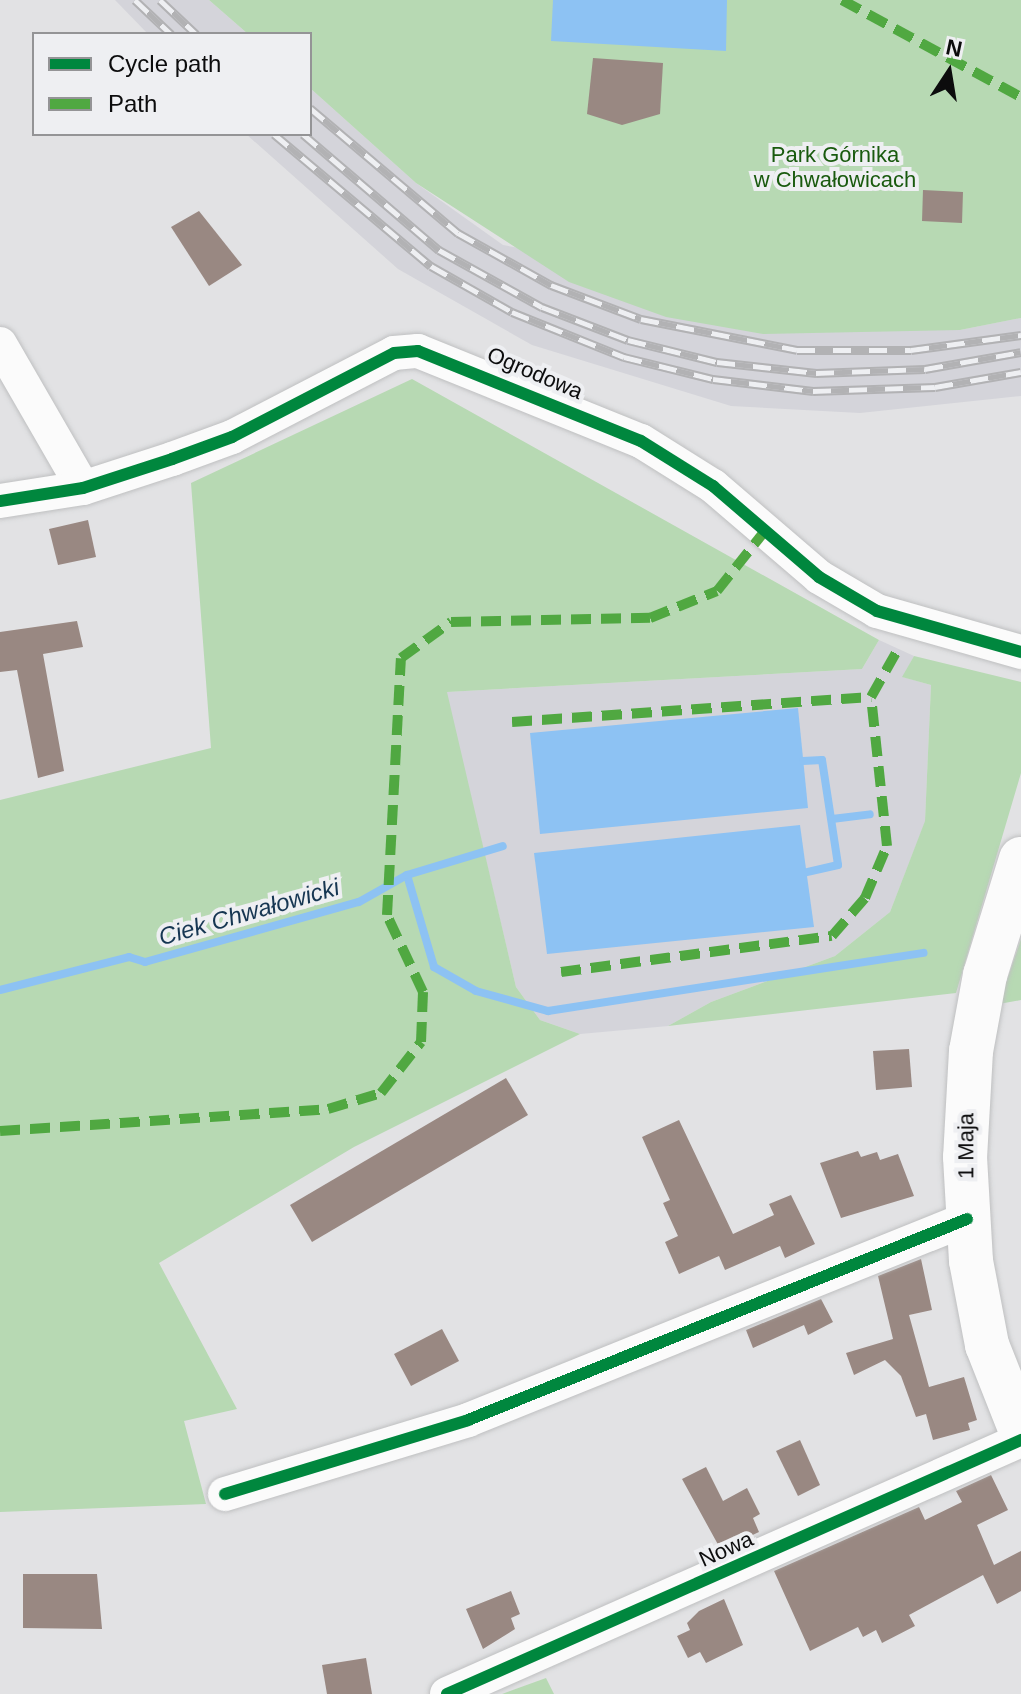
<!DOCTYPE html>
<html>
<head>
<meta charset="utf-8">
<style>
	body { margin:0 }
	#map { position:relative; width:1021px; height:1694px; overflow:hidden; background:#e2e2e4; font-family:Arial,sans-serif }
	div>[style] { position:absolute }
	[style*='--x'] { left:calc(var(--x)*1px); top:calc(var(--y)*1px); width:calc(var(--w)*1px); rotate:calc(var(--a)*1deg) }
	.built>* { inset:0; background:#d4d4da }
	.green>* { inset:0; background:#b7d9b3 }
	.water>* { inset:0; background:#8dc2f3 }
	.stream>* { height:8px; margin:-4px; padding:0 4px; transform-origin:4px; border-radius:4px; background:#8dc2f3 }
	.building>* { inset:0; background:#998882 }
	.roads { filter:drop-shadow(0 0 2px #bfc0c1) drop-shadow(0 0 2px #bfc0c1) }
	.minor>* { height:34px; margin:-17px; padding:0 17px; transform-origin:17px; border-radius:17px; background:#fbfbfb }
	.major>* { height:44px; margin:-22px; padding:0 22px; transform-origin:22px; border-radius:22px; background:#fbfbfb }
	.rail>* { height:9px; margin-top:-4.5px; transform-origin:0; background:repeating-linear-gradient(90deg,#eeeff2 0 18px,#b2b2b4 0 36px); box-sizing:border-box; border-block:2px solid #b2b2b4 }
	.quiet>* { height:10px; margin-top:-5px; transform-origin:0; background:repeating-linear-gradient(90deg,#50a841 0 20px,transparent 0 30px) }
	.cycleway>* { height:12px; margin:-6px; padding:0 6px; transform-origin:6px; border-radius:6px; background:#00873e }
	span { translate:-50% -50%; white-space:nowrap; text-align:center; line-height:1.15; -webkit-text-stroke:8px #eeeff2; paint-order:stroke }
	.park-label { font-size:22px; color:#195a0e }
	.street-label { font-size:22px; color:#0c0c0d }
	.water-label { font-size:24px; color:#163652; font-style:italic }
	.legend { position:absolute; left:32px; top:32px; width:280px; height:104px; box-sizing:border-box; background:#eeeff2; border:2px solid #949496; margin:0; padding:10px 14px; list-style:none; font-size:24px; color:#0c0c0d }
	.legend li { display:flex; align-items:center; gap:16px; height:40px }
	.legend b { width:40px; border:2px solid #949496 }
	.north { position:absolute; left:909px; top:32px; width:80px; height:80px; -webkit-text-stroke:6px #eeeff2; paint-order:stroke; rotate:12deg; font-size:22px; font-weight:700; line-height:32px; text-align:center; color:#0c0c0d }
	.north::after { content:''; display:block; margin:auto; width:28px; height:36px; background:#0c0c0d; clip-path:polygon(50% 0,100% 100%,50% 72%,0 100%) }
</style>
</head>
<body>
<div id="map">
	<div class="built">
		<i style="clip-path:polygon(115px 0,209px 0,248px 34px,148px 34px)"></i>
		<i style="clip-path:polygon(310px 88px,416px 183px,503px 245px,960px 330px,1021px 318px,1021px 396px,860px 413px,731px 406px,532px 345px,398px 269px,246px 134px,310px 134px)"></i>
		<i style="clip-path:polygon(879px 640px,914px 656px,903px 677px,931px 685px,925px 822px,890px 912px,835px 956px,711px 1002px,668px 1026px,580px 1034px,540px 1020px,516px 987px,446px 692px,862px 669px)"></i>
	</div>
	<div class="green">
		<i style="clip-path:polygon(209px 0,1021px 0,1021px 318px,960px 330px,763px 334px,666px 317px,569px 282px,416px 183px,310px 88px,310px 34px,248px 34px)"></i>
		<i style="clip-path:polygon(412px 379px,879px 640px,862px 669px,447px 692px,516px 987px,540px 1020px,580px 1034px,354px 1147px,159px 1263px,237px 1409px,184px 1421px,206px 1504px,0 1512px,0 800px,211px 748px,191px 483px)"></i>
		<i style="clip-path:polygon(914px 656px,1021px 682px,1021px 773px,956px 993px,668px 1026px,711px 1002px,835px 956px,890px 912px,925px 821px,931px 685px,902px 677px)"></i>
		<i style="clip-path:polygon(1021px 939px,1021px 1000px,999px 1004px)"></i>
		<i style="clip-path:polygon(546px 1678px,554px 1694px,502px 1694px)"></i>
	</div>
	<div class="water">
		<i style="clip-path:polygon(553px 0,727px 0,726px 51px,551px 41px)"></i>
		<i style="clip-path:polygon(798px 708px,808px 808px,540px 834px,530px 733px)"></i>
		<i style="clip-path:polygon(800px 825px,814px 927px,547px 954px,534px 853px)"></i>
	</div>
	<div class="stream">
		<i style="--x:803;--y:761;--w:19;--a:-3"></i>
		<i style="--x:822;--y:760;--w:106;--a:81.3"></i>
		<i style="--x:838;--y:865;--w:32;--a:167"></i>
		<i style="--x:832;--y:819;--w:38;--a:-7"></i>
		<i style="--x:407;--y:875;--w:96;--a:73.6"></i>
		<i style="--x:434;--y:967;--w:48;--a:29.7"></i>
		<i style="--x:476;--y:991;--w:75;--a:15.5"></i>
		<i style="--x:548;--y:1011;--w:380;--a:-8.8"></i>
		<i style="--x:0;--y:990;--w:133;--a:-14.3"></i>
		<i style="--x:129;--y:957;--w:17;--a:17"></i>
		<i style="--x:145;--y:962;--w:222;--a:-15.7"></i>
		<i style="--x:359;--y:902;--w:55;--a:-29.4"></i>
		<i style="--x:407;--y:875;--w:100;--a:-16.8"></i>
	</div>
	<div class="building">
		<i style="clip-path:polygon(593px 58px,663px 63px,660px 114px,622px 125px,587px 114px)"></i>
		<i style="clip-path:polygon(923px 190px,963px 192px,962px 223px,922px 221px)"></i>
		<i style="clip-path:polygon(199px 211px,242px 265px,209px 286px,171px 227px)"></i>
		<i style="clip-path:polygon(88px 520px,96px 557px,58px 565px,49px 529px)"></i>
		<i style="clip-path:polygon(77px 621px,83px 647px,43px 654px,64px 771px,38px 778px,17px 670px,0 672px,0 632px)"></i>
		<i style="clip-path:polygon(909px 1049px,912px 1087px,876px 1090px,873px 1051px)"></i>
		<i style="clip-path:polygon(506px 1078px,528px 1115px,312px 1242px,290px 1205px)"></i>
		<i style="clip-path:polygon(679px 1120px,733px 1234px,774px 1215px,769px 1204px,791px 1195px,815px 1244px,785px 1258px,780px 1246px,725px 1270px,719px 1256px,679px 1274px,665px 1242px,678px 1236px,663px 1203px,670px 1200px,642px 1137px)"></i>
		<i style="clip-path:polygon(858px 1151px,861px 1157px,877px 1152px,880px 1160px,898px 1154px,914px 1196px,841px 1218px,820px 1163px)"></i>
		<i style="clip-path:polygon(921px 1259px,932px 1310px,909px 1315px,929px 1387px,964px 1377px,977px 1420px,968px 1423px,970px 1430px,933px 1440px,926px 1414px,916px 1417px,901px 1376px,885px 1360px,854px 1375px,846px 1353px,893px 1339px,878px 1276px)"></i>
		<i style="clip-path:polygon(821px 1299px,833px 1322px,808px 1335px,804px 1325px,753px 1348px,746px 1330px)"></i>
		<i style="clip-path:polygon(442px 1329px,459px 1361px,411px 1386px,394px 1354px)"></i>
		<i style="clip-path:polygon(800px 1440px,820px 1485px,798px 1496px,776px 1451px)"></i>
		<i style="clip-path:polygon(706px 1467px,723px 1501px,747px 1488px,760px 1514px,753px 1518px,759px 1532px,721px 1550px,682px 1479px)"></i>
		<i style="clip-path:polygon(991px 1475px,1008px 1510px,977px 1525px,994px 1565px,1021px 1551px,1021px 1591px,997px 1604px,983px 1575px,909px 1615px,915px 1626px,882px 1643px,876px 1630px,863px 1637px,858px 1627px,810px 1651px,774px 1571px,919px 1507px,925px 1520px,962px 1502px,956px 1491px)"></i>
		<i style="clip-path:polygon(23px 1574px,97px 1574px,102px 1629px,23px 1628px)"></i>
		<i style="clip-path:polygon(511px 1591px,520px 1614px,511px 1618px,515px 1629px,483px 1649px,466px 1609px)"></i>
		<i style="clip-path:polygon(724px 1599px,743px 1645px,706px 1663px,700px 1652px,688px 1658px,677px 1636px,690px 1630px,687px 1623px,699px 1611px)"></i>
		<i style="clip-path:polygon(366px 1658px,372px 1694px,327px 1694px,322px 1665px)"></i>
	</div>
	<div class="roads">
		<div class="minor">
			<i style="--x:0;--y:344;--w:166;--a:60"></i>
			<i style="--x:0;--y:501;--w:84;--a:-8.9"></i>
			<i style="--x:83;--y:488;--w:94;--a:-18"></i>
			<i style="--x:172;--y:459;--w:64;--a:-20.1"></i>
			<i style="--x:232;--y:437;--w:182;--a:-27.4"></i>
			<i style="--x:394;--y:353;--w:24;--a:-5"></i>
			<i style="--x:418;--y:351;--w:240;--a:22"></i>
			<i style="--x:641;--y:441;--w:85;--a:32"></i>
			<i style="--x:713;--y:486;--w:140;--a:40.6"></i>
			<i style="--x:819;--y:577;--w:67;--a:30.4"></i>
			<i style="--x:877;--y:611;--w:150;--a:15.9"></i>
			<i style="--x:225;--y:1494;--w:254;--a:-16.9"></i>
			<i style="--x:468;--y:1420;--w:538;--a:-21.94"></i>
			<i style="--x:447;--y:1694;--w:628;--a:-23.87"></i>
		</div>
		<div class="major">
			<i style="--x:1021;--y:859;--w:121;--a:107.2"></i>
			<i style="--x:985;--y:975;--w:77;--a:100.4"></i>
			<i style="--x:971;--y:1051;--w:106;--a:93.2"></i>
			<i style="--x:965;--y:1157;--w:104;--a:86.7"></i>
			<i style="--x:971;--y:1261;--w:86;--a:79.2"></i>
			<i style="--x:987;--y:1345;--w:92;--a:68.4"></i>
		</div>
	</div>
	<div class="rail">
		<i style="--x:135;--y:0;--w:50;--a:43.4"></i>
		<i style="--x:160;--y:0;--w:50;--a:43.4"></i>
		<i style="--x:310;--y:108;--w:194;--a:40.2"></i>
		<i style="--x:458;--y:233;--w:107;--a:29.2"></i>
		<i style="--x:551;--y:285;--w:96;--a:20.7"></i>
		<i style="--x:641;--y:319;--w:159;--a:11.2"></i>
		<i style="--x:797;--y:350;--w:114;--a:0"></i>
		<i style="--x:911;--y:350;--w:111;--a:-7.8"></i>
		<i style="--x:274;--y:134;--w:205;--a:40.1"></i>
		<i style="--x:431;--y:266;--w:93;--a:29.6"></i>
		<i style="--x:512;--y:312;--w:121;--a:21.9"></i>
		<i style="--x:624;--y:357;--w:92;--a:13.9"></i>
		<i style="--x:713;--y:379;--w:101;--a:6.8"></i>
		<i style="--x:813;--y:391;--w:122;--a:-1.9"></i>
		<i style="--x:935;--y:387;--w:87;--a:-9.9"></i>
		<i style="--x:303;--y:134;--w:179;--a:40.5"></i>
		<i style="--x:439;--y:250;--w:118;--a:29"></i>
		<i style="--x:542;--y:307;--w:92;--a:21"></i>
		<i style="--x:628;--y:340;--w:92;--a:13.9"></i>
		<i style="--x:717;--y:362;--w:100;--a:6.3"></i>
		<i style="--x:816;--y:373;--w:109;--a:-2.1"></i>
		<i style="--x:925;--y:369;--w:97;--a:-10"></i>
	</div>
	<div class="quiet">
		<i style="--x:842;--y:0;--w:204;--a:28.5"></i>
		<i style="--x:512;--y:722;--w:360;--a:-4"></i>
		<i style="--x:871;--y:697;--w:55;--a:-60.6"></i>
		<i style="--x:561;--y:972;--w:273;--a:-7.6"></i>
		<i style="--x:832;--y:936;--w:50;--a:-49"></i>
		<i style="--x:865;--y:898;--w:56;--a:-67.1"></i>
		<i style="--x:887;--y:846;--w:150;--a:-96.1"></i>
		<i style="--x:0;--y:1131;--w:329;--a:-3.8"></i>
		<i style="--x:328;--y:1109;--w:55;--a:-16.8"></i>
		<i style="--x:381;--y:1093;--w:65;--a:-51.9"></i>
		<i style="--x:421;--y:1042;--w:50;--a:-87.7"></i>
		<i style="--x:423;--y:992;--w:85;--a:-115.1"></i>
		<i style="--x:387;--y:915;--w:257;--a:-86.9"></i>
		<i style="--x:401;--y:658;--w:62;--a:-35.8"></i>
		<i style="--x:451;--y:622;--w:199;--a:-1.2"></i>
		<i style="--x:650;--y:618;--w:72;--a:-21.9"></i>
		<i style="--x:717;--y:591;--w:75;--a:-51.5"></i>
	</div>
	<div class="cycleway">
		<i style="--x:0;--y:501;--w:84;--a:-8.9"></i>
		<i style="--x:83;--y:488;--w:94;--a:-18"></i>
		<i style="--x:172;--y:459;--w:64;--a:-20.1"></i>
		<i style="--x:232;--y:437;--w:182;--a:-27.4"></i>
		<i style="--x:394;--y:353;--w:24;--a:-5"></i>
		<i style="--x:418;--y:351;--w:240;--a:22"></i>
		<i style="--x:641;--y:441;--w:85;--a:32"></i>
		<i style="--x:713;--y:486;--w:140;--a:40.6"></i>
		<i style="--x:819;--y:577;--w:67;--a:30.4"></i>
		<i style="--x:877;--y:611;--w:150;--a:15.9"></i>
		<i style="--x:225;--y:1494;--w:254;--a:-16.9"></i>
		<i style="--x:468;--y:1420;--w:538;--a:-21.94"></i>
		<i style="--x:447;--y:1694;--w:628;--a:-23.87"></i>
	</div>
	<div class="park-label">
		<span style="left:835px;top:167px">Park Górnika<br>w Chwałowicach</span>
	</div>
	<div class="street-label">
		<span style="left:535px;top:373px;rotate:23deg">Ogrodowa</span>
		<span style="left:966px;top:1146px;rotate:-90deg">1 Maja</span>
		<span style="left:726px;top:1549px;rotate:-24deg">Nowa</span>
	</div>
	<div class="water-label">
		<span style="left:249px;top:912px;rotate:-16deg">Ciek Chwałowicki</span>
	</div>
	<ul class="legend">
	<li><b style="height:10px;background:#00873e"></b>Cycle path</li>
	<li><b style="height:10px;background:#50a841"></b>Path</li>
	</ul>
	<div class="north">N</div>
</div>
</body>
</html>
